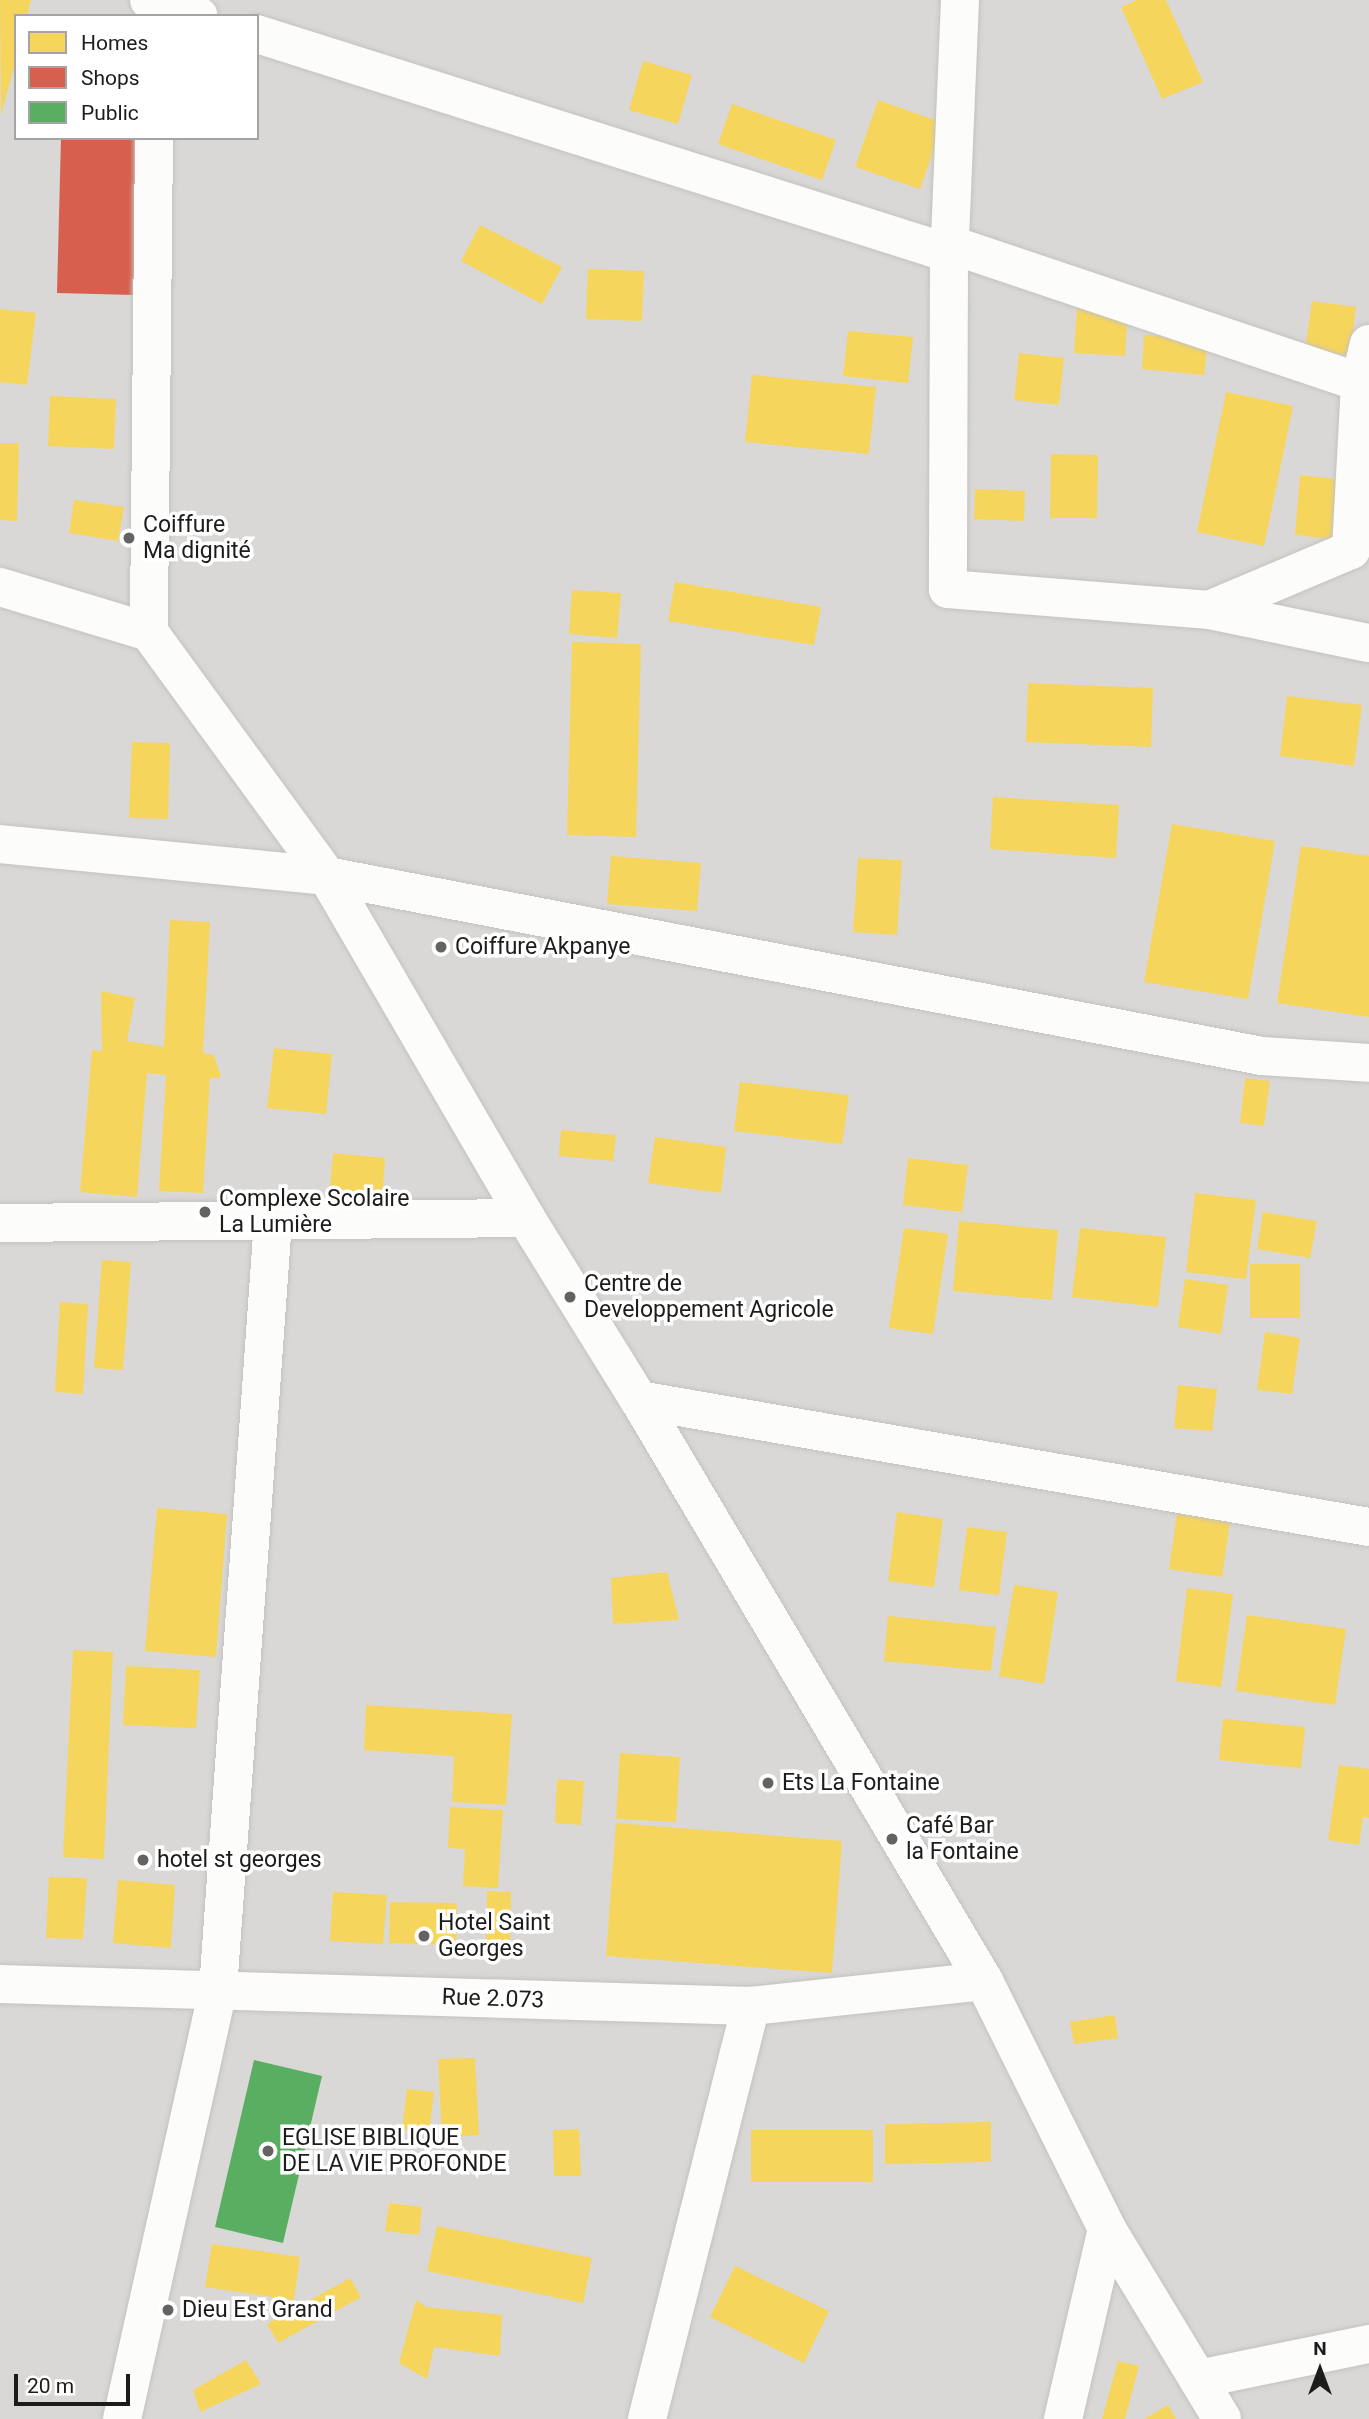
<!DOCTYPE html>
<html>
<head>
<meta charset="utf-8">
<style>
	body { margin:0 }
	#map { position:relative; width:1369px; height:2419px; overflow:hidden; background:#ece8e4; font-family:Roboto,sans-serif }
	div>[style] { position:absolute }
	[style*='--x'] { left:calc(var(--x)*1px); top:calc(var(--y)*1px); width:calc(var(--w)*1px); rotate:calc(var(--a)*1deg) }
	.residential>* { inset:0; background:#dad8d6 }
	.homes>* { inset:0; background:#f6d55c }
	.shops>* { inset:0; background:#d6604d }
	.public>* { inset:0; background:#5aae61 }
	.roads { filter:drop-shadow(0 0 2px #c4c2c0) drop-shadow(0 0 2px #c4c2c0) }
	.minor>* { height:38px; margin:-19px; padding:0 19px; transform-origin:19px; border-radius:19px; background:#fcfcfb }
	.tertiary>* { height:38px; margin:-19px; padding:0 19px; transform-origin:19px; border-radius:19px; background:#fcfcfb }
	.dots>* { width:19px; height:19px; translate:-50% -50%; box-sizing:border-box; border:4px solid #fff; border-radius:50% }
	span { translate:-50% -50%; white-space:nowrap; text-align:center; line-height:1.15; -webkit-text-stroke:7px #fff; paint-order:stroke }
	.poi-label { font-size:23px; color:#1c1c1c }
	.left { translate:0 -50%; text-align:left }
	.street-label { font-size:23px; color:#1c1c1c }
	.legend { position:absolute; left:14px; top:14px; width:245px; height:126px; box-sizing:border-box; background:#fff; border:2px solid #a4a4a4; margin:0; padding:9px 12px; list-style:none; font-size:21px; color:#1c1c1c }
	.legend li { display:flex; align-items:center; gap:14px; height:35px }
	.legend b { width:35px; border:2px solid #a4a4a4 }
	.north { position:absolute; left:1285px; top:2335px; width:70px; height:70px; -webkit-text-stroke:5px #fff; paint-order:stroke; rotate:0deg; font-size:19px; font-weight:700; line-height:28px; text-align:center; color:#1c1c1c }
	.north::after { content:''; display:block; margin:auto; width:24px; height:32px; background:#1c1c1c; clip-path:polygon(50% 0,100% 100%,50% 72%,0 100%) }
	.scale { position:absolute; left:14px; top:2374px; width:116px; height:32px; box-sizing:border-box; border:4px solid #1c1c1c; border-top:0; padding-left:9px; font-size:21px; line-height:24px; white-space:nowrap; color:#1c1c1c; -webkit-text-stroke:5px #fff; paint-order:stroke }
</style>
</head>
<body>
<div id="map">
	<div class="residential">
		<i style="clip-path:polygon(evenodd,0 0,1369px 0,1369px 2419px,0 2419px,0 0,16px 16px,257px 16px,257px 138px,16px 138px,16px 16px)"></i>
	</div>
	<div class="homes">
		<i style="clip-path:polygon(0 0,31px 0,27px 16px,16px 16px,16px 59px,1px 115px)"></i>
		<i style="clip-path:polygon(1137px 0,1166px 0,1203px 82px,1162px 99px,1121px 7px)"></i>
		<i style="clip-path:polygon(643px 61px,692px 75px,678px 124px,629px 110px)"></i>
		<i style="clip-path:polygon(878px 100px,943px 123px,920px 189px,855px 167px)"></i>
		<i style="clip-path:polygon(732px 104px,836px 140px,822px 180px,718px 144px)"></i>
		<i style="clip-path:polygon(480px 225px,562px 267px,542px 304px,461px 261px)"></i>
		<i style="clip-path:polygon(588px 269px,644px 271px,642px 321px,586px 319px)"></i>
		<i style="clip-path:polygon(1312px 301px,1356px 307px,1350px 355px,1305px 350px)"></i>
		<i style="clip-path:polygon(1077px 307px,1128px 310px,1125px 356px,1074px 353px)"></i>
		<i style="clip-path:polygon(0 309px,36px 313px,27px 385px,0 382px)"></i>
		<i style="clip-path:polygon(848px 331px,913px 337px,908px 383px,843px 376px)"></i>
		<i style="clip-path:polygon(1144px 335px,1208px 340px,1204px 375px,1142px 369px)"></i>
		<i style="clip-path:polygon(1019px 353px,1064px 358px,1059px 405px,1014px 400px)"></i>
		<i style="clip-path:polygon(752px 375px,876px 387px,869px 454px,745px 442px)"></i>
		<i style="clip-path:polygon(1226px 392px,1293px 406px,1264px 546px,1197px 532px)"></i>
		<i style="clip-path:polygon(50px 396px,116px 399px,114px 449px,48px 446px)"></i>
		<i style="clip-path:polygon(0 443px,19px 443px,17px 521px,0 520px)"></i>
		<i style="clip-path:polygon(1051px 454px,1098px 455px,1097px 518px,1050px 518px)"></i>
		<i style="clip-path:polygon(1300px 475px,1337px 479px,1332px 539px,1295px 535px)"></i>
		<i style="clip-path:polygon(975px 489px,1025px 491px,1024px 521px,974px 519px)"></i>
		<i style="clip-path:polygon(74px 500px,124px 507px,118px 541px,69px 533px)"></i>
		<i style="clip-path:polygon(675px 582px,821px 607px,814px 645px,668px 621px)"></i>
		<i style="clip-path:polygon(572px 590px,621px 593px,617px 638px,569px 634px)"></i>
		<i style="clip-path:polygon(572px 642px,641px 644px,636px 837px,567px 835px)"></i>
		<i style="clip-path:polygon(1028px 683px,1153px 688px,1151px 747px,1026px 742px)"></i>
		<i style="clip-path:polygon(1287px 696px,1362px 705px,1354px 766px,1280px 756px)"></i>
		<i style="clip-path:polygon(132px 742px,170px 743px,168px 819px,129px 818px)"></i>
		<i style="clip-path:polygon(993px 797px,1119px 805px,1116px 858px,990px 849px)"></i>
		<i style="clip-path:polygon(1172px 824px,1275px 841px,1248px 999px,1144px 982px)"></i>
		<i style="clip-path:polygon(1301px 846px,1369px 856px,1369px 1017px,1277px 1003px)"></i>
		<i style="clip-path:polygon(611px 856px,701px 863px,697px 911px,607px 904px)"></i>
		<i style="clip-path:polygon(858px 858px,902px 860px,897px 935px,853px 932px)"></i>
		<i style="clip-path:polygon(170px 920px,210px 922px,203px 1053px,214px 1055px,221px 1078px,210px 1078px,203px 1193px,159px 1191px,166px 1075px,147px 1073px,137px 1197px,80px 1192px,92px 1050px,102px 1051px,101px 991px,135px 998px,127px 1041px,164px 1047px)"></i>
		<i style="clip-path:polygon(274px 1048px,332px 1054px,326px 1114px,267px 1108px)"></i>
		<i style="clip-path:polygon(1245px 1078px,1270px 1081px,1264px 1126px,1240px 1123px)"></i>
		<i style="clip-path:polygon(740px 1082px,849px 1095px,842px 1144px,734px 1131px)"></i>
		<i style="clip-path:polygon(561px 1130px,616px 1135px,613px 1161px,559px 1156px)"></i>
		<i style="clip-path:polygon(655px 1137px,726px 1147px,721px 1193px,648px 1183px)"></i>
		<i style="clip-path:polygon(333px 1153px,385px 1158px,382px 1204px,329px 1200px)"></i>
		<i style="clip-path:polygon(908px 1158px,968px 1165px,962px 1212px,903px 1205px)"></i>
		<i style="clip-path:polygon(1195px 1193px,1256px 1200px,1246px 1279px,1186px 1272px)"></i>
		<i style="clip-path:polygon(1263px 1212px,1317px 1221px,1310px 1258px,1257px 1249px)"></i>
		<i style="clip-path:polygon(959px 1221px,1058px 1230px,1052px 1300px,953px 1291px)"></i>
		<i style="clip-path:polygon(904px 1228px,948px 1234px,933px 1334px,889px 1328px)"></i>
		<i style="clip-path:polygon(1080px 1228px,1166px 1237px,1158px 1307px,1072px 1297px)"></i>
		<i style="clip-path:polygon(102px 1260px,131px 1262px,123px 1370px,94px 1368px)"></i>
		<i style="clip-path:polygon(1250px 1264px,1300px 1264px,1300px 1318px,1250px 1318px)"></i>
		<i style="clip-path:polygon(1185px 1279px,1228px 1285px,1221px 1334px,1178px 1327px)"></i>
		<i style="clip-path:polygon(60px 1302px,88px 1304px,83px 1394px,55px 1392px)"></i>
		<i style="clip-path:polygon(1265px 1332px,1300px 1338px,1292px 1394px,1257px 1390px)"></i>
		<i style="clip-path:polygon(1178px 1385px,1217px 1389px,1212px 1431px,1174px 1428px)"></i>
		<i style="clip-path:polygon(157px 1508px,227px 1514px,216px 1657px,145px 1651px)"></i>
		<i style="clip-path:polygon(897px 1512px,943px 1519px,934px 1587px,888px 1581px)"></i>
		<i style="clip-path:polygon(1177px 1513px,1230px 1521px,1222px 1577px,1169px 1569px)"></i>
		<i style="clip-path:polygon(967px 1527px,1007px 1532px,999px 1595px,959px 1590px)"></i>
		<i style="clip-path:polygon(667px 1572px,679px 1620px,613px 1624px,611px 1578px)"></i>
		<i style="clip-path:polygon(1014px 1585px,1058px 1592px,1044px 1684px,999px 1676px)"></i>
		<i style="clip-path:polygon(1187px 1588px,1233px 1594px,1221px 1687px,1176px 1681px)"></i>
		<i style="clip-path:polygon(1247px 1615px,1346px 1629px,1335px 1705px,1236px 1691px)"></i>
		<i style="clip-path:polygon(888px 1616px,996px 1627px,991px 1671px,884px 1661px)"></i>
		<i style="clip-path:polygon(73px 1650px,113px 1652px,104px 1859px,63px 1857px)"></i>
		<i style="clip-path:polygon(126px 1666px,200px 1670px,196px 1728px,123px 1725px)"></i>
		<i style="clip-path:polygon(366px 1705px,512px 1714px,506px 1805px,452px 1802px,454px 1756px,364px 1750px)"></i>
		<i style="clip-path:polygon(1223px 1719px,1305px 1727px,1301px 1768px,1219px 1760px)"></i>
		<i style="clip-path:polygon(620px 1753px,680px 1757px,676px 1822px,616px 1819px)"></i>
		<i style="clip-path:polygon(1339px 1765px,1369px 1769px,1369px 1818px,1363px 1817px,1359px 1845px,1328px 1840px)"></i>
		<i style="clip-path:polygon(557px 1779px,584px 1781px,581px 1825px,555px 1823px)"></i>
		<i style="clip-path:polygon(450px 1807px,503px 1810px,498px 1888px,463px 1886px,465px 1849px,448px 1848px)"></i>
		<i style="clip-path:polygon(616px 1823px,842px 1841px,832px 1973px,606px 1956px)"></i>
		<i style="clip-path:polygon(49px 1877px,87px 1878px,83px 1939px,46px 1938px)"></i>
		<i style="clip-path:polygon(118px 1880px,175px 1885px,171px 1948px,113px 1943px)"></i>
		<i style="clip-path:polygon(487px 1891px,511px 1892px,510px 1947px,486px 1947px)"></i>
		<i style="clip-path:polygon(333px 1892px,387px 1895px,383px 1944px,330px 1941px)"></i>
		<i style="clip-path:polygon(390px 1902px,457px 1903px,456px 1945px,389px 1943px)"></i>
		<i style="clip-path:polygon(1115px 2015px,1118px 2038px,1074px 2044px,1070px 2022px)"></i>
		<i style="clip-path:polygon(475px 2058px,479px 2135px,442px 2137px,438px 2059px)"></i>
		<i style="clip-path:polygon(407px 2089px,434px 2092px,429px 2133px,402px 2129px)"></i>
		<i style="clip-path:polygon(991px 2122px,991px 2162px,885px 2164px,885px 2124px)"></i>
		<i style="clip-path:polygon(579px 2129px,581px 2176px,554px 2176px,553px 2130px)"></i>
		<i style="clip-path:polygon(751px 2130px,873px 2130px,873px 2182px,751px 2182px)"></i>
		<i style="clip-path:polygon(389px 2203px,422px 2207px,419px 2235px,385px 2231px)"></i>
		<i style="clip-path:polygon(437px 2226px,592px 2258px,583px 2303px,427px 2271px)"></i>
		<i style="clip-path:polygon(212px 2244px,300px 2257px,294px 2300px,205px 2287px)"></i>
		<i style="clip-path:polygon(735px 2266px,829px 2311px,804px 2363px,710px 2317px)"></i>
		<i style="clip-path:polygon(350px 2278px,361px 2297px,278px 2343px,267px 2324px)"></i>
		<i style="clip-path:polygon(416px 2300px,426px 2307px,502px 2315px,500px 2356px,434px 2347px,427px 2379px,399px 2363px)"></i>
		<i style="clip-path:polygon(246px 2360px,261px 2384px,200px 2412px,193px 2390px)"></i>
		<i style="clip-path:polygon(1118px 2361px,1139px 2366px,1125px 2419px,1102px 2419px)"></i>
		<i style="clip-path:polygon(1168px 2405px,1176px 2419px,1144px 2419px)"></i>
	</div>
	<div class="shops">
		<i style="clip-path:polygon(61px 138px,139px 138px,134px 295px,57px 293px)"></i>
	</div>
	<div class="public">
		<i style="clip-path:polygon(254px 2060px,322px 2076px,283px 2243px,215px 2227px)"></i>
	</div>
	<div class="roads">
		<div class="minor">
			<i style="--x:149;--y:0;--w:52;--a:17.7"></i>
			<i style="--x:960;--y:0;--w:264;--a:92.4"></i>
			<i style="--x:949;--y:264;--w:325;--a:90.2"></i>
			<i style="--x:948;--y:589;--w:262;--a:4.6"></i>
			<i style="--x:1209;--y:610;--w:163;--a:11.7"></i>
			<i style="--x:257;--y:34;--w:709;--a:17.57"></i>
			<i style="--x:933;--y:248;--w:19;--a:-9"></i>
			<i style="--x:952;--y:245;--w:430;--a:18.6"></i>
			<i style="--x:154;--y:138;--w:494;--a:90.6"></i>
			<i style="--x:149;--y:632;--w:302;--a:53.9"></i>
			<i style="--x:327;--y:876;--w:396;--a:59.8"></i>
			<i style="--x:526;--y:1218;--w:214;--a:58.2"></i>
			<i style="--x:639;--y:1400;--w:676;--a:59.3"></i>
			<i style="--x:0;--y:587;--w:156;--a:16.8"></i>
			<i style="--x:1209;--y:610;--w:154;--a:-22.9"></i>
			<i style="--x:1351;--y:550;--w:168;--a:-86.9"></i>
			<i style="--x:1360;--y:382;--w:39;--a:-77"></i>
			<i style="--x:0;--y:844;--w:329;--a:5.6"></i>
			<i style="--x:327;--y:876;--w:952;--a:10.9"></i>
			<i style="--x:1262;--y:1056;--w:107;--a:3.7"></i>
			<i style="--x:0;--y:1223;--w:526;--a:-0.54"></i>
			<i style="--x:639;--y:1400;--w:741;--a:9.87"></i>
			<i style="--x:1198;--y:2379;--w:175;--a:-11.6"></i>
			<i style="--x:122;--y:2419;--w:440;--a:-77.4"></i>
			<i style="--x:218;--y:1990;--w:772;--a:-85.91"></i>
			<i style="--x:647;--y:2419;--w:426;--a:-75.9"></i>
			<i style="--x:1063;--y:2419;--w:195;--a:-77"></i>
		</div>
		<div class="tertiary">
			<i style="--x:0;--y:1984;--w:751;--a:1.68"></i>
			<i style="--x:751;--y:2006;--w:234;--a:-6.1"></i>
			<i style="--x:984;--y:1981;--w:277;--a:63.6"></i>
			<i style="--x:1107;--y:2229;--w:222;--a:58.8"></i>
		</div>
	</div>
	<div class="dots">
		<i style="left:129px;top:538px;background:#656362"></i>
		<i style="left:441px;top:947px;background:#656362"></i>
		<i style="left:205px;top:1212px;background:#656362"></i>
		<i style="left:570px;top:1297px;background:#656362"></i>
		<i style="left:768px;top:1783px;background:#656362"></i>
		<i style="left:892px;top:1839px;background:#656362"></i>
		<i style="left:143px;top:1860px;background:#656362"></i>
		<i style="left:424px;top:1936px;background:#656362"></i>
		<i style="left:268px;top:2151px;background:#656362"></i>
		<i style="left:168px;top:2310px;background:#656362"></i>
	</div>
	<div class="poi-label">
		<span class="left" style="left:143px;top:538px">Coiffure<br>Ma dignité</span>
		<span class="left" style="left:455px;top:947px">Coiffure Akpanye</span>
		<span class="left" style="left:219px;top:1212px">Complexe Scolaire<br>La Lumière</span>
		<span class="left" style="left:584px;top:1297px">Centre de<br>Developpement Agricole</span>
		<span class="left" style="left:782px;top:1783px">Ets La Fontaine</span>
		<span class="left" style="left:906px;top:1839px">Café Bar<br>la Fontaine</span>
		<span class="left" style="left:157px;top:1860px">hotel st georges</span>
		<span class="left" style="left:438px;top:1936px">Hotel Saint<br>Georges</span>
		<span class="left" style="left:282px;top:2151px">EGLISE BIBLIQUE<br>DE LA VIE PROFONDE</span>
		<span class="left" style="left:182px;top:2310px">Dieu Est Grand</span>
	</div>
	<div class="street-label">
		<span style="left:493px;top:1999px;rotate:2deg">Rue 2.073</span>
	</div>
	<ul class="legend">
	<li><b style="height:19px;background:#f6d55c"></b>Homes</li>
	<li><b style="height:19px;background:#d6604d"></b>Shops</li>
	<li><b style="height:19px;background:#5aae61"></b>Public</li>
	</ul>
	<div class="north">N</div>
	<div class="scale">20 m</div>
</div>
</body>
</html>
